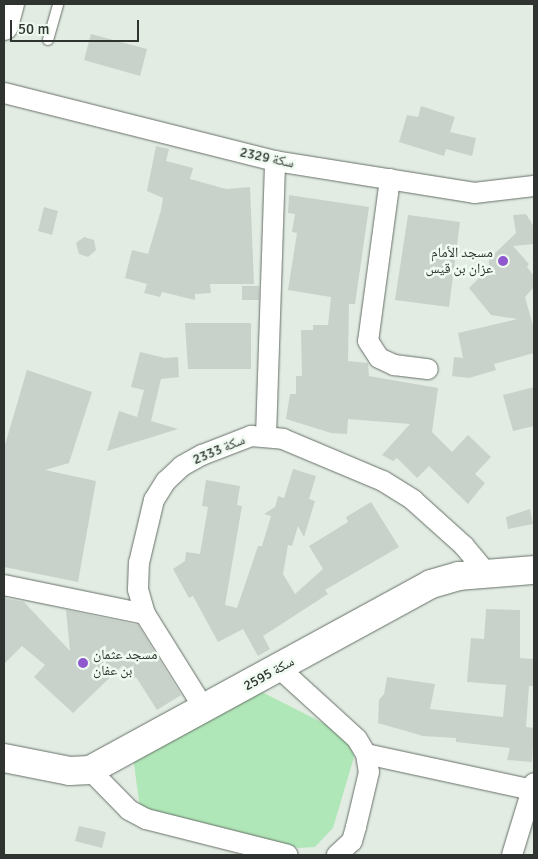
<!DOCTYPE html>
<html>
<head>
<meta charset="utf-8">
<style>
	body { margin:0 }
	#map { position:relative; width:538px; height:859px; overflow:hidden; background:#e2ece3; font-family:Signika,"Noto Naskh Arabic",sans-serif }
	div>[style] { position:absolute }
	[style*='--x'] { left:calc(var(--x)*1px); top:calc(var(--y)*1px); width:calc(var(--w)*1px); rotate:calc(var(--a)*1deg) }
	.green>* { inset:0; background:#b0e7b8 }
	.building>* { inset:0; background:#c9d2ca }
	.roads { filter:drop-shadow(0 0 1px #677068) drop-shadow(0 0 1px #677068) }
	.lane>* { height:10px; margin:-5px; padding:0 5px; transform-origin:5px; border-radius:5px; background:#fff }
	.street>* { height:20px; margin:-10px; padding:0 10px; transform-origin:10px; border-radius:10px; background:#fff }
	.secondary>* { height:28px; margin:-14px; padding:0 14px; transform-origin:14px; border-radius:14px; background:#fff }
	.dots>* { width:14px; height:14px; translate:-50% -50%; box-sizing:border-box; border:2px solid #effaf1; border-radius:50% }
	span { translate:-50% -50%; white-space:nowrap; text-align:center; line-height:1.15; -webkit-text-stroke:5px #effaf1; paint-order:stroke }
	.street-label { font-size:14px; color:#303430 }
	.poi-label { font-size:14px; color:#303430 }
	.right { translate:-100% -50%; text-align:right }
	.left { translate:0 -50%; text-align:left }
	.frame { position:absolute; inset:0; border:5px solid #303430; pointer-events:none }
	.scale { position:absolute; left:10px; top:20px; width:129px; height:22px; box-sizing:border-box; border:2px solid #303430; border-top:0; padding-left:6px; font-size:15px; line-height:18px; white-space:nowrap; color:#303430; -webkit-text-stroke:4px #effaf1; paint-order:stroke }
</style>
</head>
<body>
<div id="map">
	<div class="green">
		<i style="clip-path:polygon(256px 689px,343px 733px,351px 741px,354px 757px,333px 828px,315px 847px,299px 848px,140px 808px,133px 757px)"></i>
	</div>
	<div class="building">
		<i style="clip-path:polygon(91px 34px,147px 49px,140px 76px,84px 60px)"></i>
		<i style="clip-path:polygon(421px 106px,455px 117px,450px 132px,476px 138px,472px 156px,446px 149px,444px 156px,399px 142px,407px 115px,418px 117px)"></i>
		<i style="clip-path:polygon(156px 146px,169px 149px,166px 161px,193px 168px,190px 179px,226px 189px,250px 187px,254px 284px,210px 284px,211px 293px,195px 294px,195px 300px,162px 292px,160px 297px,144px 293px,147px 284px,125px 278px,132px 250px,148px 254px,161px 210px,163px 198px,147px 191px)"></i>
		<i style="clip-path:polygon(289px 195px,369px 207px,355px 304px,349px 304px,348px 361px,368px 363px,369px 376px,438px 388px,432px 432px,452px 452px,468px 435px,491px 457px,475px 474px,485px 483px,468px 504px,429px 466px,417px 478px,397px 458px,393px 461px,382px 455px,410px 424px,348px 419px,347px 434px,331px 433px,286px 419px,290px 394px,296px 394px,296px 376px,302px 376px,301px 330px,313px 330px,313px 325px,328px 325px,331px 297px,288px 290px,297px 233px,292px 232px,295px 214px,288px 213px)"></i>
		<i style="clip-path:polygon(44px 207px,58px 211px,52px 235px,38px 231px)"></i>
		<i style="clip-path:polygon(526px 214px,534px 227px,534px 244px,513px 246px,529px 264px,527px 267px,534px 276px,534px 287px,525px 297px,534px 329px,534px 353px,494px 364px,496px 370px,469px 378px,452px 376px,454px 357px,463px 358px,458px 333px,517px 319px,491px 315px,469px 288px,489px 268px,489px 259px,516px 233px,513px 215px)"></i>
		<i style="clip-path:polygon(408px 215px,460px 222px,449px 307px,395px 300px)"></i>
		<i style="clip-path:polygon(84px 237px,94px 240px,96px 250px,88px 257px,79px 254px,76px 243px)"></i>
		<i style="clip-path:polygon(242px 286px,259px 286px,259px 300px,242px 300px)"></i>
		<i style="clip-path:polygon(185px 323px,251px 323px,251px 369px,188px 369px)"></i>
		<i style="clip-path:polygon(140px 352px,165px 358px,178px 357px,179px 377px,161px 379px,151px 421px,178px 429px,107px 451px,119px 411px,137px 417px,144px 390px,131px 387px)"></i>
		<i style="clip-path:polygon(27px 370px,92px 392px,69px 463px,45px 470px,96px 481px,78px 582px,4px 567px,4px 448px)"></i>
		<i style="clip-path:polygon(534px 387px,534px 426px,513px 431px,503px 395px)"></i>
		<i style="clip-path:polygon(293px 469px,316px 476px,309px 499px,315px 501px,304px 537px,298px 526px,292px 546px,288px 545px,283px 574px,295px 594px,323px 569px,309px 546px,348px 522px,346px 517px,371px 502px,399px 547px,325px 590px,328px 594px,263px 636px,270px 649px,258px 656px,243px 629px,218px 642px,193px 596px,189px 598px,173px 569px,185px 561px,186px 552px,200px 554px,208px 507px,202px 506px,206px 480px,240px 486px,237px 505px,242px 506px,225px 605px,237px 608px,258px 546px,262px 546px,271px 516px,264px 514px,275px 507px,278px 496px,284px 498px)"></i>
		<i style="clip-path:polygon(530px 509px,533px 524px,508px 529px,506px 517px)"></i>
		<i style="clip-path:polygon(4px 598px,24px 602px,70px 651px,66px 610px,138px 625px,181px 695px,157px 710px,136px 677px,132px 679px,123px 665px,73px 713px,34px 677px,45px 665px,22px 646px,4px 664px)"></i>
		<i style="clip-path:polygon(486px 609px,520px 610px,520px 658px,534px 659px,534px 686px,529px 686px,526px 727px,534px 728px,532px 762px,507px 760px,510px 748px,456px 742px,456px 738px,423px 736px,378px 723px,379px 700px,384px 694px,387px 677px,435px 684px,430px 709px,503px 717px,506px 685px,467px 682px,471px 638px,484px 639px)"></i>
		<i style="clip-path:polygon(79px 826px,106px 832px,102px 848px,75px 841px)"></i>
	</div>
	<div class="roads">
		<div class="lane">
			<i style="--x:48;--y:40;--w:37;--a:-74"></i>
		</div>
		<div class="street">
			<i style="--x:4;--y:93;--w:279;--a:14.1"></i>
			<i style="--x:275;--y:161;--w:202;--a:9.1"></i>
			<i style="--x:474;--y:193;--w:60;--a:-6.7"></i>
			<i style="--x:390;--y:179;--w:163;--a:97.7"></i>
			<i style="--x:368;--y:341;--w:20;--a:57"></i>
			<i style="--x:379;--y:358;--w:17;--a:25"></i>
			<i style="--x:394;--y:365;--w:34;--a:7"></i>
			<i style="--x:266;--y:436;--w:275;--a:-88.1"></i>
			<i style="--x:4;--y:585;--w:144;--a:11.6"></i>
			<i style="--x:279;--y:668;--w:105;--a:42.3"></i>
			<i style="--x:357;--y:739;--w:17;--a:59"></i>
			<i style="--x:366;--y:754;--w:18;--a:81"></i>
			<i style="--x:369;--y:772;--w:57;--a:103.3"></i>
			<i style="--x:356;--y:827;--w:15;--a:106"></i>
			<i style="--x:352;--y:841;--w:21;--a:137"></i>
			<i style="--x:205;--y:710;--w:113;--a:-122"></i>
			<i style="--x:145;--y:614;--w:26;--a:-106"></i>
			<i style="--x:138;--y:589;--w:26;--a:-88"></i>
			<i style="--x:139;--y:563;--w:65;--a:-76.6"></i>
			<i style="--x:154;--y:500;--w:22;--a:-58"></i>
			<i style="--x:166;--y:481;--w:22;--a:-43"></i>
			<i style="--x:182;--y:466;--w:23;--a:-29"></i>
			<i style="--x:202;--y:455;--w:53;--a:-21.2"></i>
			<i style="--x:251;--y:436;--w:32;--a:5"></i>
			<i style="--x:283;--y:439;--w:108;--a:22.8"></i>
			<i style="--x:383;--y:481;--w:36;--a:32"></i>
			<i style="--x:413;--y:500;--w:69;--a:42"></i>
			<i style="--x:464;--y:546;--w:35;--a:50"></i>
			<i style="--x:366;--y:754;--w:171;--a:12.2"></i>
			<i style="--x:90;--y:770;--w:56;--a:45.7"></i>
			<i style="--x:129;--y:810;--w:19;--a:28"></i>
			<i style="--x:146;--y:819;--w:146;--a:14.2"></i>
			<i style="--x:512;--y:855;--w:75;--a:-73"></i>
		</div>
		<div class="secondary">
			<i style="--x:4;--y:26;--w:23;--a:-75"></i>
			<i style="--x:4;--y:758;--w:67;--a:11.1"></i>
			<i style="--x:70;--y:771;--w:20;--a:-3"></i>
			<i style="--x:90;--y:770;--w:388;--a:-28.6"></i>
			<i style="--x:431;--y:584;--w:29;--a:-16"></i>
			<i style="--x:459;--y:576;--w:75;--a:-4.6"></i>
		</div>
	</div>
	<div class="dots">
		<i style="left:503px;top:261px;background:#9058cf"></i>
		<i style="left:83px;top:663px;background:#9058cf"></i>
	</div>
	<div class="street-label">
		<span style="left:267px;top:158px;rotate:12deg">سكة 2329</span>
		<span style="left:219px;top:450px;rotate:-23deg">سكة 2333</span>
		<span style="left:269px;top:674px;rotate:-29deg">سكة 2595</span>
	</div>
	<div class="poi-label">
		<span class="right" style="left:493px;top:261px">مسجد الأمام<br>عزان بن قيس</span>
		<span class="left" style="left:93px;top:663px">مسجد عثمان<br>بن عفان</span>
	</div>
	<div class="frame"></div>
	<div class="scale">50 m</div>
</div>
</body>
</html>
